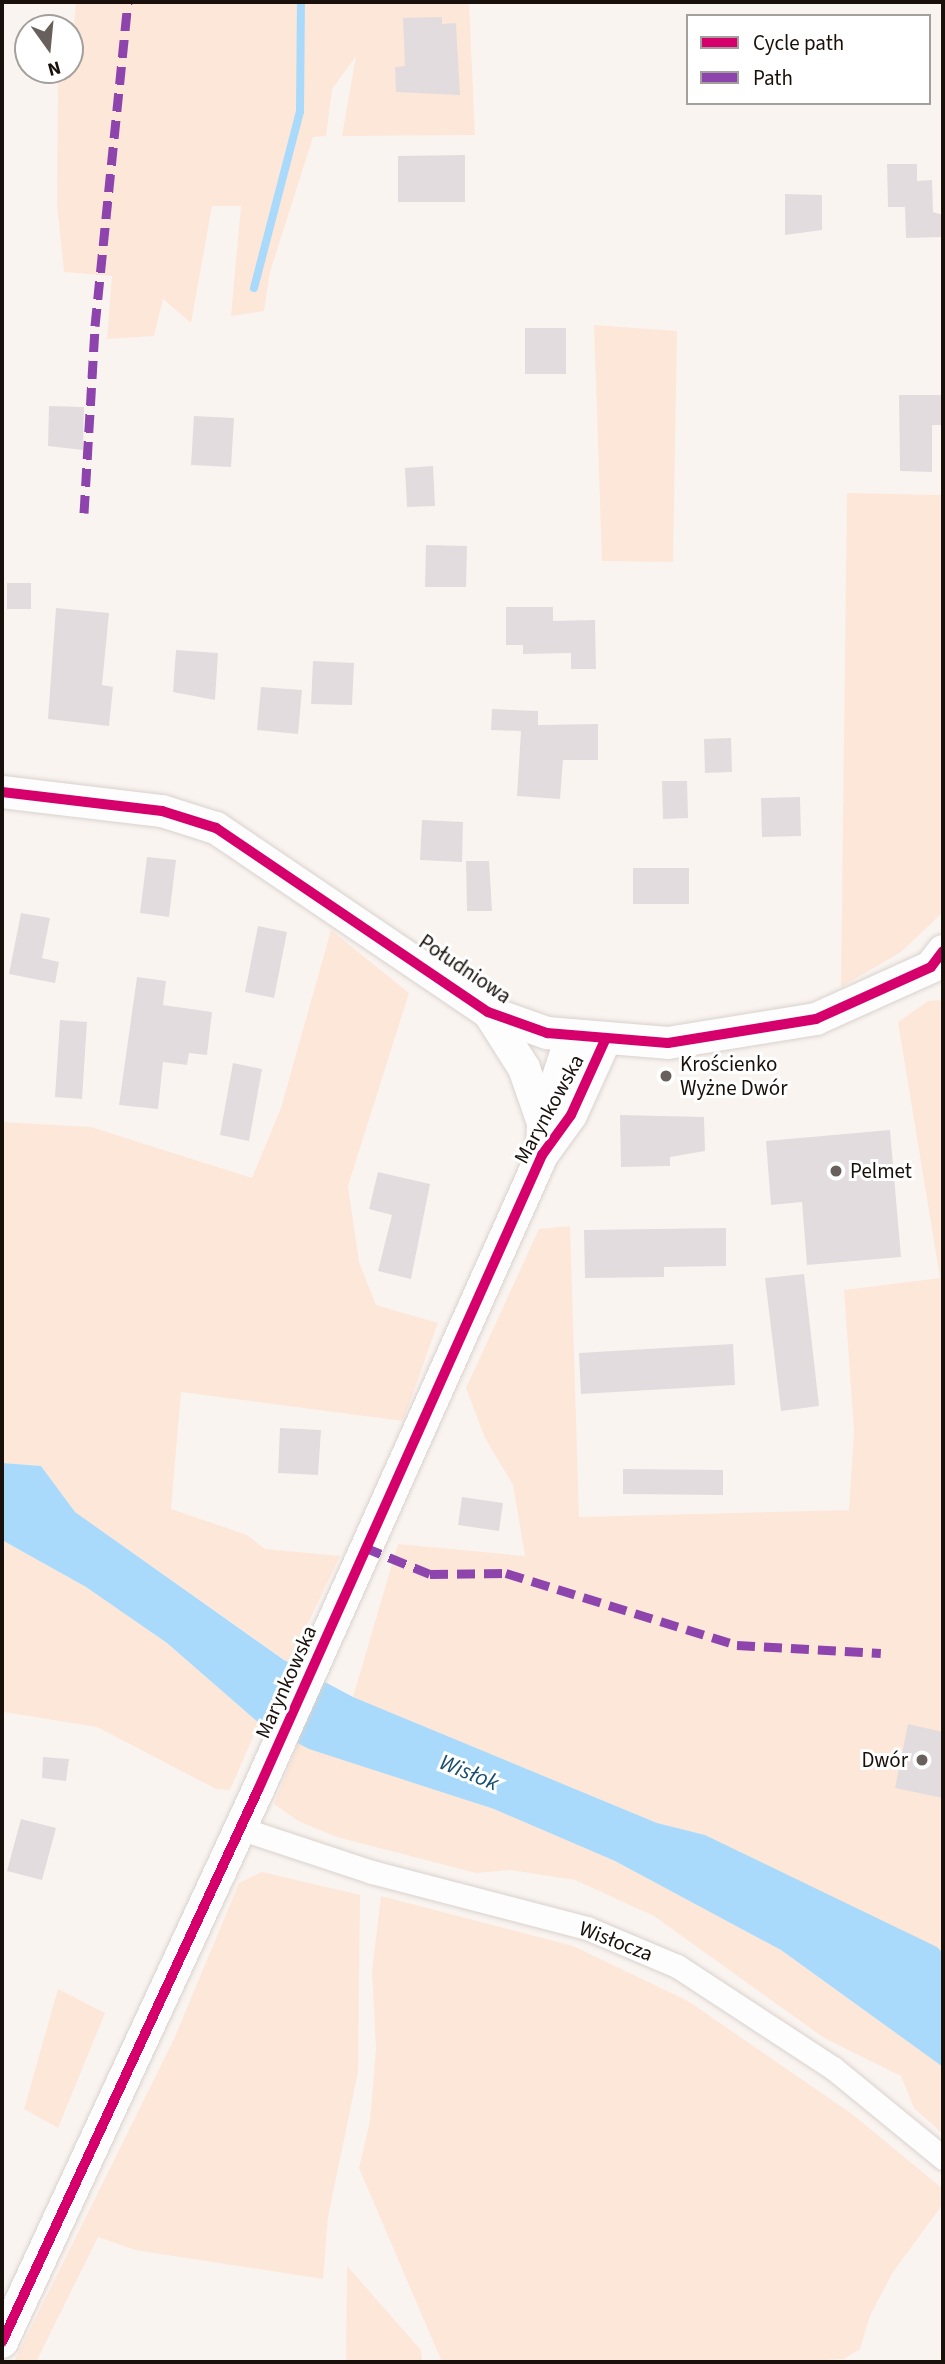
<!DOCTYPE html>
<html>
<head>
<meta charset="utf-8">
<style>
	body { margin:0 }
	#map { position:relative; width:945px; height:2364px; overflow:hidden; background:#faf4f1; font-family:"Source Sans 3",sans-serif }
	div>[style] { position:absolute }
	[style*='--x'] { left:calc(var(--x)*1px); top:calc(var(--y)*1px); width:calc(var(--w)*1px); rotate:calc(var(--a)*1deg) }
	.green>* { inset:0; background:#fde7d9 }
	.water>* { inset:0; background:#a9dafb }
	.stream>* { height:8px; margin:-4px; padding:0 4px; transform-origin:4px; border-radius:4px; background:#a9dafb }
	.building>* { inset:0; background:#e2dcdf }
	.roads { filter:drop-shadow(0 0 2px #d9d2cd) drop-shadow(0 0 2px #d9d2cd) }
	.street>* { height:23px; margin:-11.5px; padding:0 11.5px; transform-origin:11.5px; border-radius:11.5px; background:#fefdfd }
	.secondary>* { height:32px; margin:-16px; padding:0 16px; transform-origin:16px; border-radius:16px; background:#fefdfd }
	.quiet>* { height:9px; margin-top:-4.5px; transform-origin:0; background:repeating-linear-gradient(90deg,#8e44ad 0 18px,transparent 0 27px) }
	.cycleway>* { height:10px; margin:-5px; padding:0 5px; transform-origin:5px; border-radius:5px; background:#d6006c }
	.dots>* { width:19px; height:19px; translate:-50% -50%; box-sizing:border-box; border:4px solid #fff; border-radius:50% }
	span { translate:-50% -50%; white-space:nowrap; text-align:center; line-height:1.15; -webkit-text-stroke:6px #fff; paint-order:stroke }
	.street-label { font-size:21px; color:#19100b }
	.poi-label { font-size:21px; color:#19100b }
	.left { translate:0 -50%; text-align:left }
	.right { translate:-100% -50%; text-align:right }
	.water-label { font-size:23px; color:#184f6f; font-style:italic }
	.frame { position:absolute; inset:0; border:4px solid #19100b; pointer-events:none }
	.legend { position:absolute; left:686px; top:14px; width:245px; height:91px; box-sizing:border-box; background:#fff; border:2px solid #a39f9d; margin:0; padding:9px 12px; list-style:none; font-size:21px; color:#19100b }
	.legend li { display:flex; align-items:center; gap:14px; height:35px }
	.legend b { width:35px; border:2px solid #a39f9d }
	.north { position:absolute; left:14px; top:14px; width:70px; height:70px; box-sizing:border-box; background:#fff; border:2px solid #a39f9d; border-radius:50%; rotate:165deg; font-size:19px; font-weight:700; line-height:28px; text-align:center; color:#19100b }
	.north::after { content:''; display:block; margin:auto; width:24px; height:32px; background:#68605c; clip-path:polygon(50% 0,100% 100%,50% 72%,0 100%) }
</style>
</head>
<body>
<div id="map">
	<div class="green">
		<i style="clip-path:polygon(76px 2px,469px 2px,475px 135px,342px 136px,356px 56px,332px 89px,326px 136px,313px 137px,270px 272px,264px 311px,231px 316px,241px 206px,212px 206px,191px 323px,163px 299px,154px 336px,107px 339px,112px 276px,64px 272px,57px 205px,58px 76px,60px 70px,70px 70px)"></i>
		<i style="clip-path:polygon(594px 325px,677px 331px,673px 562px,602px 561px)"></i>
		<i style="clip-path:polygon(847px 493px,943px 495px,943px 912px,901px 952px,841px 987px)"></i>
		<i style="clip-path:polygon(331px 930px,409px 993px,348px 1186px,359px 1262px,376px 1305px,438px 1323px,403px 1421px,181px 1392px,171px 1509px,247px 1535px,265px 1549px,340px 1556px,289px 1663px,75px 1512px,41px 1466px,2px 1463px,2px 1122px,91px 1127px,252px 1178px,281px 1108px)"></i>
		<i style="clip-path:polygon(943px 1000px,943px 1953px,705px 1835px,657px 1823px,353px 1697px,398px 1544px,525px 1556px,513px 1485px,485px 1438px,466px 1388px,539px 1229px,570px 1226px,579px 1517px,849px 1510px,854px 1431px,844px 1290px,940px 1278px,898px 1022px,928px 1001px)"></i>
		<i style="clip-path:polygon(2px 1540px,86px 1587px,167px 1643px,259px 1723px,230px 1790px,216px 1789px,97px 1727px,4px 1712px)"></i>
		<i style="clip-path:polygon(298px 1743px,494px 1809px,615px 1861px,781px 1950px,943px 2067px,943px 2134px,914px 2108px,901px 2076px,824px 2038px,654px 1916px,575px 1880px,510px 1870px,476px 1873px,337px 1837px,298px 1821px,274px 1804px)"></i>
		<i style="clip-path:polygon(262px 1872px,360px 1895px,358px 2072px,328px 2217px,323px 2279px,135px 2250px,98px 2237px,36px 2362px,14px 2362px,174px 2039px,239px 1883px)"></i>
		<i style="clip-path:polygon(381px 1896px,573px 1946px,688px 2001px,852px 2114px,943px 2189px,943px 2204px,893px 2272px,870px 2316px,860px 2349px,844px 2359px,784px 2362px,442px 2362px,359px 2168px,370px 2121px,376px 2049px,372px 1971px)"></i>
		<i style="clip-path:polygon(58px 1989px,105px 2013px,58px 2128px,24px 2109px)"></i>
		<i style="clip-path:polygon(347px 2266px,421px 2350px,422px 2362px,346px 2362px)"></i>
	</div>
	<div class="water">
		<i style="clip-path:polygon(2px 1463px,41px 1466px,75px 1512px,284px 1660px,353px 1697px,657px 1823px,705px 1835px,937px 1947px,943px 1953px,943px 2067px,781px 1950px,615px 1861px,494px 1809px,309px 1749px,259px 1723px,167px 1643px,86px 1587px,2px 1540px)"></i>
	</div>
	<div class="stream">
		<i style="--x:254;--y:288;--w:182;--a:-75.4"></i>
		<i style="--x:300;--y:112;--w:110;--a:-89.5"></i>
	</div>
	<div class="building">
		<i style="clip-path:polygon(442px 17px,442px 24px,456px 23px,460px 95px,396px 92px,395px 67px,405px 66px,403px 18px)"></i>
		<i style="clip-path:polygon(465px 155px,465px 202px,398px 202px,398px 156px)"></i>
		<i style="clip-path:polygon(887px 164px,917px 164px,917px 181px,932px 180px,933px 212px,943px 215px,943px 237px,906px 238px,905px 207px,888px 207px)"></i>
		<i style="clip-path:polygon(785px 194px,822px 195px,822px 230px,785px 235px)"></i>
		<i style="clip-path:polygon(525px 328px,566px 328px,566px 374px,525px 374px)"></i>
		<i style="clip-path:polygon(899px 395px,943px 395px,943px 425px,932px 425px,932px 472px,900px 471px)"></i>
		<i style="clip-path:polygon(49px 406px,84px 407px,83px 450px,48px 446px)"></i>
		<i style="clip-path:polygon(194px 416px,234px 418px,231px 467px,191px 465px)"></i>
		<i style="clip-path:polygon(433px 466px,435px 506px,407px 507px,405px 468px)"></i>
		<i style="clip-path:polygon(426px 545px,467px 546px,466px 587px,425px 587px)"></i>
		<i style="clip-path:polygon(7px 583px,31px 583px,31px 609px,7px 609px)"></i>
		<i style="clip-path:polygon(506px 607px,553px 607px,553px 621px,595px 620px,596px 669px,571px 669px,571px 653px,523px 654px,523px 645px,506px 645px)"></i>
		<i style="clip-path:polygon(56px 608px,109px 613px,102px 685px,113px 687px,109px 726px,48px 719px)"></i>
		<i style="clip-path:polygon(176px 650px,218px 653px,215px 700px,173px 692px)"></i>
		<i style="clip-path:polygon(313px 661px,354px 663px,352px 705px,311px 704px)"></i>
		<i style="clip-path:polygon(261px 687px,302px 690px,298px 734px,257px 730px)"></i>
		<i style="clip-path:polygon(492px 709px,538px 711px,538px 725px,598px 724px,598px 760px,563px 760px,560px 799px,517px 796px,521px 731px,491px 730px)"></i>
		<i style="clip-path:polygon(731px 738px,732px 772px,705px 773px,704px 739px)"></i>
		<i style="clip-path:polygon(662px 781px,687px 781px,688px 818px,663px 819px)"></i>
		<i style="clip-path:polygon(800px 797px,801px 836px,762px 837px,761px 798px)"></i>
		<i style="clip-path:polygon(422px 820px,463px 822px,462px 862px,420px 860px)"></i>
		<i style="clip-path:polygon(147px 857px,176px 860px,169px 917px,140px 913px)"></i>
		<i style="clip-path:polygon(466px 861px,489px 861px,492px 911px,467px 911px)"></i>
		<i style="clip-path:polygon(633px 868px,689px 868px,689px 904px,633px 904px)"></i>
		<i style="clip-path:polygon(21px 913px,50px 918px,42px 958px,59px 962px,55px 983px,9px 974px)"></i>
		<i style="clip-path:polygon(258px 926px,287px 932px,274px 998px,245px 992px)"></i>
		<i style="clip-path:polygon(137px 977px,166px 981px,163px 1005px,212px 1012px,207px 1055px,189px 1053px,187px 1065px,163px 1062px,158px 1109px,119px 1105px)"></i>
		<i style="clip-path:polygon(60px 1020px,87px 1022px,82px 1099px,55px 1097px)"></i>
		<i style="clip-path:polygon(233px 1063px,262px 1069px,249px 1141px,220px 1135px)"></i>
		<i style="clip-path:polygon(620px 1115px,704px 1117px,705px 1151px,670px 1157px,670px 1166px,621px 1167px)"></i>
		<i style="clip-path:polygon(890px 1130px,901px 1257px,807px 1265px,802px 1202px,771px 1205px,766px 1141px)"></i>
		<i style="clip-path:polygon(378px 1172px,430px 1184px,411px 1279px,378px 1271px,392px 1215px,369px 1209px)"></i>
		<i style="clip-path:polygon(726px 1228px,726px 1266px,664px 1267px,664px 1277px,585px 1278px,584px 1230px)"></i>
		<i style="clip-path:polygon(804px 1274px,819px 1406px,781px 1411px,765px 1278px)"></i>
		<i style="clip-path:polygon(733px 1344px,735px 1385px,581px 1394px,579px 1353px)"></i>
		<i style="clip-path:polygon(280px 1428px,321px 1430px,318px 1475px,278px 1473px)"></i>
		<i style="clip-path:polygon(623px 1469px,723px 1470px,723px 1495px,623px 1494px)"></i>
		<i style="clip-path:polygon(462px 1497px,503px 1503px,499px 1531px,458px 1525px)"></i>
		<i style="clip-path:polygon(908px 1724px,943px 1732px,943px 1798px,895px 1788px)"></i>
		<i style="clip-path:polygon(43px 1757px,69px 1759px,66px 1781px,42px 1778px)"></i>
		<i style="clip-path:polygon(21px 1819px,56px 1828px,42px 1880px,7px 1871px)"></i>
	</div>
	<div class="roads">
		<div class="street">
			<i style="--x:239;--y:1828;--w:140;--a:18.3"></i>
			<i style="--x:372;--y:1872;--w:222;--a:14.6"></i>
			<i style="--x:587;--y:1928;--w:98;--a:22.9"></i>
			<i style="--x:677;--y:1966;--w:186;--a:33.2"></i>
			<i style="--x:833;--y:2068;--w:142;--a:39.3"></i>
		</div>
		<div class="secondary">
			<i style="--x:2;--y:792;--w:161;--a:6.8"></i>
			<i style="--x:162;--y:811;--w:57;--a:17.5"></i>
			<i style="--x:216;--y:828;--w:328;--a:34.1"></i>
			<i style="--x:488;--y:1012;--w:63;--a:19.6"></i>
			<i style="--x:547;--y:1033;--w:121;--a:4.7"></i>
			<i style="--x:668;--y:1043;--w:150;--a:-9.2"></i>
			<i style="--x:816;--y:1019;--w:126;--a:-24.3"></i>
			<i style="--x:931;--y:967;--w:20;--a:-53"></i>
			<i style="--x:489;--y:1013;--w:65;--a:57.5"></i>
			<i style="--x:524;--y:1068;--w:58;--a:70.9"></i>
			<i style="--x:543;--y:1123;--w:32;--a:92"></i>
			<i style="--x:543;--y:1123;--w:71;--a:-71.8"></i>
			<i style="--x:565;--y:1056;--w:28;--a:-41"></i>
			<i style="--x:2;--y:2342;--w:608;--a:-65.12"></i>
			<i style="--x:258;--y:1790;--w:696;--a:-65.9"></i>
			<i style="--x:542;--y:1155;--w:49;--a:-54.1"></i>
			<i style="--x:571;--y:1115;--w:82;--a:-65.6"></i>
		</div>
	</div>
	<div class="quiet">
		<i style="--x:84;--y:513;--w:187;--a:-86.6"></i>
		<i style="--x:95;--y:326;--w:326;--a:-84.2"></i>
		<i style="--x:364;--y:1547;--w:71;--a:22.2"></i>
		<i style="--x:430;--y:1574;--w:76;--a:-0.8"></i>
		<i style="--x:506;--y:1573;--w:242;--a:17.3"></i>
		<i style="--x:737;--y:1645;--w:144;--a:3.2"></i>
	</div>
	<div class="cycleway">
		<i style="--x:2;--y:792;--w:161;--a:6.8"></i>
		<i style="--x:162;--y:811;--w:57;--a:17.5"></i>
		<i style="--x:216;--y:828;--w:328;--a:34.1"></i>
		<i style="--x:488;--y:1012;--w:63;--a:19.6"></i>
		<i style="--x:547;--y:1033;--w:121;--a:4.7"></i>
		<i style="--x:668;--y:1043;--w:150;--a:-9.2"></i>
		<i style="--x:816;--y:1019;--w:126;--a:-24.3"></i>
		<i style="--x:931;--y:967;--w:20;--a:-53"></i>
		<i style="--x:2;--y:2342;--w:608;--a:-65.12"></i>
		<i style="--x:258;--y:1790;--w:696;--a:-65.9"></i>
		<i style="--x:542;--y:1155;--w:49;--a:-54.1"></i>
		<i style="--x:571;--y:1115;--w:82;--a:-65.6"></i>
	</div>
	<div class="dots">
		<i style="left:666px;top:1076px;background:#68605c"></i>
		<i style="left:836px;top:1171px;background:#68605c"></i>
		<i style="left:922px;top:1760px;background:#68605c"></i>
	</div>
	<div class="street-label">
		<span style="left:465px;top:969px;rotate:34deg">Południowa</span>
		<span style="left:549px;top:1109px;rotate:-61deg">Marynkowska</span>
		<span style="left:286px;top:1682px;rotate:-66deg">Marynkowska</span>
		<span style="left:616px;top:1941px;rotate:21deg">Wisłocza</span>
	</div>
	<div class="poi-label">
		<span class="left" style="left:680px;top:1076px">Krościenko<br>Wyżne Dwór</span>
		<span class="left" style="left:850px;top:1171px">Pelmet</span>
		<span class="right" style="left:908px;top:1760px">Dwór</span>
	</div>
	<div class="water-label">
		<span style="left:469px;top:1773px;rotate:22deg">Wisłok</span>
	</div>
	<div class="frame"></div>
	<ul class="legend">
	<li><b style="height:9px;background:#d6006c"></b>Cycle path</li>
	<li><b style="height:9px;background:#8e44ad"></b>Path</li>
	</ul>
	<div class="north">N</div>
</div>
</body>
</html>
